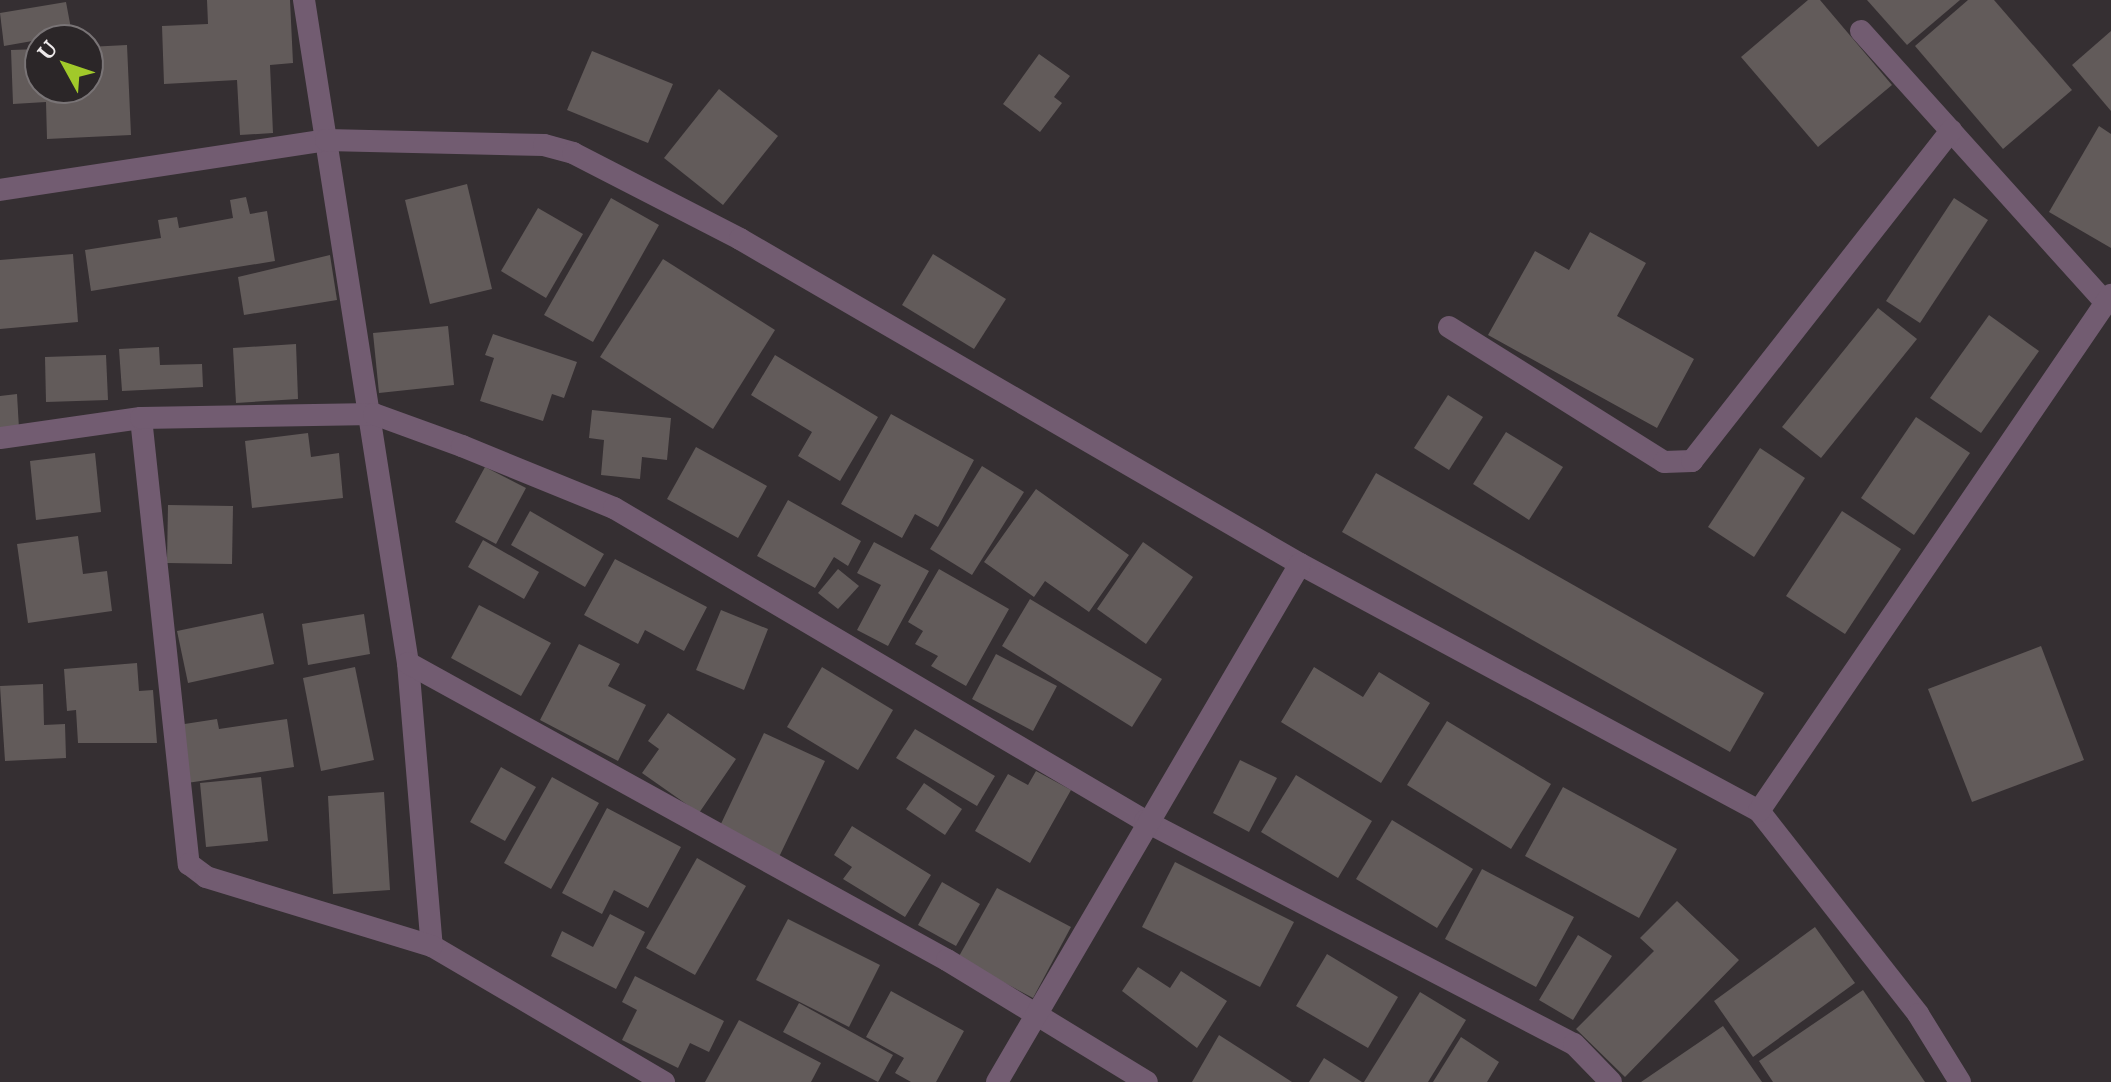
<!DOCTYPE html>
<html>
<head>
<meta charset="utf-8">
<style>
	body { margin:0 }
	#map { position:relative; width:2111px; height:1082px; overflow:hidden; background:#352f32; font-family:Lora,serif }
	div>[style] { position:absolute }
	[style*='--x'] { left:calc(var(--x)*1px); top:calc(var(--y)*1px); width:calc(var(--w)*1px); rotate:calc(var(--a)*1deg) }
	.building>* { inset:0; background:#625b5a }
	.minor>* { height:22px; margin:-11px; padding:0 11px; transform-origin:11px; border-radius:11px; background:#725c71 }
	span { translate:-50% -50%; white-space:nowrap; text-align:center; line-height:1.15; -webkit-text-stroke:8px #2b2628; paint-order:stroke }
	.north { position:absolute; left:24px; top:24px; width:80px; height:80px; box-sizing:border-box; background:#2b2628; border:2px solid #797476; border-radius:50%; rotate:310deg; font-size:22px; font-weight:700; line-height:32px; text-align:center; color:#eeeaeb }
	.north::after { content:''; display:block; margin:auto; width:28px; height:36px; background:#a1c92a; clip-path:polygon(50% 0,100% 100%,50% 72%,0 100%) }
</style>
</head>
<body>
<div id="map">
	<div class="building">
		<i style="clip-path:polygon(207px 0,290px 0,293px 63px,270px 65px,273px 133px,240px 135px,237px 80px,164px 84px,162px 26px,208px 24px)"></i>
		<i style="clip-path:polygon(1808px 0,1820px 0,1892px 85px,1818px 147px,1741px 57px)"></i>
		<i style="clip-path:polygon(1867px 0,1960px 0,1907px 45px)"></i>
		<i style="clip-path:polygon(1968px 0,1994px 0,2072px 90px,2003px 149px,1915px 46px)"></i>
		<i style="clip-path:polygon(66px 2px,72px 34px,4px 46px,0 13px)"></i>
		<i style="clip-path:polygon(2111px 31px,2111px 111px,2072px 65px)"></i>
		<i style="clip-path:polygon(127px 45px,131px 135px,47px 139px,46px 102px,13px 104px,11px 50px,40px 49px,40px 88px,88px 88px,88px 47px)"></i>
		<i style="clip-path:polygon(592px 51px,673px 84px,648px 143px,567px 110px)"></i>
		<i style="clip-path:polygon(1039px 54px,1070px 76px,1054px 97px,1062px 103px,1040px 132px,1003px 104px)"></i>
		<i style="clip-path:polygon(719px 89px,778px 136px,723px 205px,664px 158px)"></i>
		<i style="clip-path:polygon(2099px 126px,2111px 134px,2111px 248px,2049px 212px)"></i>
		<i style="clip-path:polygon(467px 184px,492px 289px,430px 304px,405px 200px)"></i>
		<i style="clip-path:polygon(246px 197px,250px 214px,267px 211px,275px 261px,91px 291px,85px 250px,161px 238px,158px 220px,177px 217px,179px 228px,233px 218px,230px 200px)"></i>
		<i style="clip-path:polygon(611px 198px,659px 225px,593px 342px,544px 315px)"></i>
		<i style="clip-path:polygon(1954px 198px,1988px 220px,1920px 323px,1886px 301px)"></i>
		<i style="clip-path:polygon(538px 208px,583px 234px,546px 298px,501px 271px)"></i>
		<i style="clip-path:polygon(1590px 232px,1646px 263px,1617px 316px,1694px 359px,1657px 428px,1488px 335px,1535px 251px,1569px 270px)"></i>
		<i style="clip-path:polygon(73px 254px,78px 322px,0 329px,0 260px)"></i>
		<i style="clip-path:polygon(933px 254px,1006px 299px,974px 349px,902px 305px)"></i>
		<i style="clip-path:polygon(330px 255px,337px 300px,244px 315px,238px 277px)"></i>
		<i style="clip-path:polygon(663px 259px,775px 330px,713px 429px,600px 357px)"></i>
		<i style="clip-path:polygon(1878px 308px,1917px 339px,1821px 458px,1782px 427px)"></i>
		<i style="clip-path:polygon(1989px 315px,2039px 351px,1981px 433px,1930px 398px)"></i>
		<i style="clip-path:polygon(448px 326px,454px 385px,379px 393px,373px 333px)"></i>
		<i style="clip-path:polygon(493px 334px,577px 362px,564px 398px,552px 394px,543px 421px,480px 401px,494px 358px,485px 355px)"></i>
		<i style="clip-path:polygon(296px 344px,298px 399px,236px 403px,233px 348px)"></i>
		<i style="clip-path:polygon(159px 347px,160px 365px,202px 364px,203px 387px,122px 391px,119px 349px)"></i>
		<i style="clip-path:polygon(106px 355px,108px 400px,46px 402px,45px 357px)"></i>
		<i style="clip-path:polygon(775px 355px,878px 417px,840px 481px,798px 456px,812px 432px,751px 395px)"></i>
		<i style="clip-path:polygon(17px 394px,19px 429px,0 431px,0 396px)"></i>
		<i style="clip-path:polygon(1448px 395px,1483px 417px,1449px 470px,1414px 448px)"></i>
		<i style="clip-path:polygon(592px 410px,671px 418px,667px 460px,642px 457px,640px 479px,601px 475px,604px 440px,589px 438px)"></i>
		<i style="clip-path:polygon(891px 414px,974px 460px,938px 527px,915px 514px,902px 538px,841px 504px)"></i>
		<i style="clip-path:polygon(1916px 417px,1970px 453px,1914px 535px,1861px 498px)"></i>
		<i style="clip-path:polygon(1506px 432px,1563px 467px,1529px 520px,1473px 484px)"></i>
		<i style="clip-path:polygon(308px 433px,311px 457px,339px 453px,343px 498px,252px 508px,245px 441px)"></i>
		<i style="clip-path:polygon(696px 447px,767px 486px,738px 538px,667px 499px)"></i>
		<i style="clip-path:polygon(1760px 448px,1805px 478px,1754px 557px,1708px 527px)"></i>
		<i style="clip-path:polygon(95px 453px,101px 512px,36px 520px,30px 461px)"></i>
		<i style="clip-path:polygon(982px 466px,1024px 492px,972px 575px,930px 549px)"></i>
		<i style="clip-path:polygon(485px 467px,526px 488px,496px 544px,455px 522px)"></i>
		<i style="clip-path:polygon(1376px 473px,1764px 693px,1730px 752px,1342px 532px)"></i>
		<i style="clip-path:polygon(1036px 489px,1129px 555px,1089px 612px,1045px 581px,1034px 597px,984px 562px)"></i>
		<i style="clip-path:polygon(788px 500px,861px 541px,848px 566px,834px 557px,815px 588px,757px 556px)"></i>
		<i style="clip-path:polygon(168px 505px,233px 506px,232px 564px,167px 563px)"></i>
		<i style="clip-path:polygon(530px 511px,604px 554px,585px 587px,511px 545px)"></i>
		<i style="clip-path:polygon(1842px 511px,1901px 549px,1845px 634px,1786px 596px)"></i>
		<i style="clip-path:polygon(78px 536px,83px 574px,107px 571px,112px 611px,28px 623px,17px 544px)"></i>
		<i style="clip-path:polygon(483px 540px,539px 572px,524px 599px,468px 567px)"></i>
		<i style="clip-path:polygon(874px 542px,929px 571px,888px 646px,857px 630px,881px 585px,857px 573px)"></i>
		<i style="clip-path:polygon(1143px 542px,1193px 577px,1146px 644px,1097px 609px)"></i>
		<i style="clip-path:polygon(615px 559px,707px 607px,684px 651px,645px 630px,638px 644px,584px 615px)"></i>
		<i style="clip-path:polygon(838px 569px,859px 586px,838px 609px,818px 593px)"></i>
		<i style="clip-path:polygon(939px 569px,1009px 609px,966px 686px,931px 666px,938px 656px,915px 644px,923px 631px,908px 622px)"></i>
		<i style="clip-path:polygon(1030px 599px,1162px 679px,1132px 727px,1002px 646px)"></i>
		<i style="clip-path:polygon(479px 605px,551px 643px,521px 696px,451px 658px)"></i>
		<i style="clip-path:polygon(721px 610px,768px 629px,744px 690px,696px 670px)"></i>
		<i style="clip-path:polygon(263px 613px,274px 664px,188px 683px,177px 631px)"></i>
		<i style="clip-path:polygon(364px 614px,370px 654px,308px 665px,302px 624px)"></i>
		<i style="clip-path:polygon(579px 644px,620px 664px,608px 686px,646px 705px,618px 761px,540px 720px)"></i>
		<i style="clip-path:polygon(2041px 646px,2084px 760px,1972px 802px,1928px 689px)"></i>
		<i style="clip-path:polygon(996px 654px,1057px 686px,1033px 731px,972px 699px)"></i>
		<i style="clip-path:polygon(137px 663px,139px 691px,153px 690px,157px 743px,78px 743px,76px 710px,67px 711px,64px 669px)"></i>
		<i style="clip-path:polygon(355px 667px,374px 760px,321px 771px,303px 678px)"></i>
		<i style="clip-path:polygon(822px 667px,893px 710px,858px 770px,787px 727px)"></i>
		<i style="clip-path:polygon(1314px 667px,1363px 697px,1379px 672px,1430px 703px,1381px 783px,1281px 722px)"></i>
		<i style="clip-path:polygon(43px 684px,44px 725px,65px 724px,66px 758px,5px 761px,0 686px)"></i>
		<i style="clip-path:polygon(668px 713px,736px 759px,699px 813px,642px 773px,659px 749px,648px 741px)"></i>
		<i style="clip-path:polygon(217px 719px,219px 729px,287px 719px,294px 767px,187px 783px,178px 725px)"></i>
		<i style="clip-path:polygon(1447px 721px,1551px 784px,1511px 849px,1407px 785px)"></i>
		<i style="clip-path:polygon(915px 729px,995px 776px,977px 806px,896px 758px)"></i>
		<i style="clip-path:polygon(764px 733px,825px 761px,779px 857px,719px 828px)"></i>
		<i style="clip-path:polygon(1240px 760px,1277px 778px,1249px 832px,1213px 813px)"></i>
		<i style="clip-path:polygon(501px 767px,536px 787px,505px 841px,470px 822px)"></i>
		<i style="clip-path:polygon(1036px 771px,1071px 790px,1030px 863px,975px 831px,1008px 774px,1028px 785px)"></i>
		<i style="clip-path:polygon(1296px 775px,1372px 821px,1338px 878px,1261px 832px)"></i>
		<i style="clip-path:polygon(261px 777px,268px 841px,206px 847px,200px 783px)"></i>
		<i style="clip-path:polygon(552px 777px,599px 803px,551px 889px,504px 863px)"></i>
		<i style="clip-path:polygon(924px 783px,962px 809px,945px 835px,906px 809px)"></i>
		<i style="clip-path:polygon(1563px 787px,1677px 849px,1639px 918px,1525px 856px)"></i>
		<i style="clip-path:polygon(384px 792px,390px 890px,333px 894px,328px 796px)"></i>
		<i style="clip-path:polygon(607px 808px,681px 847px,648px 908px,614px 890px,602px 914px,562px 893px)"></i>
		<i style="clip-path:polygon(1392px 820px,1473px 869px,1437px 928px,1356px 879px)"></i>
		<i style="clip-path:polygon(852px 826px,931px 875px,905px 917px,843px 879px,852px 867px,834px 855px)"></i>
		<i style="clip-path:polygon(697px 858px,746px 886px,695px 975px,646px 948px)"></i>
		<i style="clip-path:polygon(1175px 862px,1294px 922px,1260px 987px,1142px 927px)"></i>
		<i style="clip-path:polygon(1482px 869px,1574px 917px,1536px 987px,1445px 939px)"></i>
		<i style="clip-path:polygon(942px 882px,980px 904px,956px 946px,918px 925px)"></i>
		<i style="clip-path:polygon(997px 888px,1071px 927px,1033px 998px,958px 958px)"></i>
		<i style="clip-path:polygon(1677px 901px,1739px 960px,1625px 1077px,1576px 1029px,1654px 951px,1640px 938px)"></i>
		<i style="clip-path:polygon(610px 914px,645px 932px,616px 989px,551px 956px,562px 931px,593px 947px)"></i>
		<i style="clip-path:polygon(788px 919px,880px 965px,849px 1027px,756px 980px)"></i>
		<i style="clip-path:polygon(1815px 927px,1855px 983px,1753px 1057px,1714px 1001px)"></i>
		<i style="clip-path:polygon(1578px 935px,1612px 956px,1573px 1020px,1539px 1000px)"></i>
		<i style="clip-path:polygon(1327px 954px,1398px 997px,1368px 1048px,1296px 1006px)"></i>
		<i style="clip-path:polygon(1138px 967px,1170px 988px,1181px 971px,1227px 1001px,1197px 1048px,1122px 991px)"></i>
		<i style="clip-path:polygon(635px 976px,724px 1021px,709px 1052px,690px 1043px,678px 1068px,622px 1040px,637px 1010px,622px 1002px)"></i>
		<i style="clip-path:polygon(1863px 990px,1925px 1082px,1773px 1082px,1759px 1061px)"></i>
		<i style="clip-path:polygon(891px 991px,964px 1031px,936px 1082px,911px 1082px,895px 1073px,904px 1058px,866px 1037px)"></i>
		<i style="clip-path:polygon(1420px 992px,1466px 1020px,1428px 1082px,1364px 1082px)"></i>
		<i style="clip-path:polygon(799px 1003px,893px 1055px,878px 1082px,783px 1032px)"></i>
		<i style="clip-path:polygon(739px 1020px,821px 1063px,811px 1082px,705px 1082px)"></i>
		<i style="clip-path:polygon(1723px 1026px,1762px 1082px,1641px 1082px)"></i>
		<i style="clip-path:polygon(1219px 1035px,1292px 1082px,1192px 1082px)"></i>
		<i style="clip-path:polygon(1461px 1037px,1499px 1062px,1487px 1082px,1433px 1082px)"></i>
		<i style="clip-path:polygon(1324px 1058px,1362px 1082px,1309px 1082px)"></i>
	</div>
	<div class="minor">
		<i style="--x:304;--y:0;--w:671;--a:81.09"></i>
		<i style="--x:408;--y:663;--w:284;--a:85.2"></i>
		<i style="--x:432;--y:946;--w:269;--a:30.4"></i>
		<i style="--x:1861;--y:31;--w:366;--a:48"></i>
		<i style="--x:0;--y:190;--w:330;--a:-8.7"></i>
		<i style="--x:326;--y:140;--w:218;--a:1.3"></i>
		<i style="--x:544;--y:145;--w:30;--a:15"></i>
		<i style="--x:573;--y:153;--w:188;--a:27.2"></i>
		<i style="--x:740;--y:239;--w:647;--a:30.13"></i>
		<i style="--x:1300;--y:564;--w:521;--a:28.29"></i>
		<i style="--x:1759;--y:811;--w:258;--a:51.9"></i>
		<i style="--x:1918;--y:1014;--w:80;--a:58.3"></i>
		<i style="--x:1449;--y:327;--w:254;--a:32.1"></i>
		<i style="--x:1664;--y:462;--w:28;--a:-2"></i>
		<i style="--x:1692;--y:461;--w:420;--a:-51.9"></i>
		<i style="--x:141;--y:418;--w:449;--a:83.9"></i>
		<i style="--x:189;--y:864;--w:21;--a:37"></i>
		<i style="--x:206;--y:877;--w:236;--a:17"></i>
		<i style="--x:0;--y:438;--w:142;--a:-8.1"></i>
		<i style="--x:141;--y:418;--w:233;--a:-1"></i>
		<i style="--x:374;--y:414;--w:94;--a:20"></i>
		<i style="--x:462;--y:446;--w:164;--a:22.2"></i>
		<i style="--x:614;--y:508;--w:616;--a:30.52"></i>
		<i style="--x:1145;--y:821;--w:483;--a:27.5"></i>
		<i style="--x:1574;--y:1044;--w:53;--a:45.8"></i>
		<i style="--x:408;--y:663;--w:615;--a:28.86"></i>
		<i style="--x:947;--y:960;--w:234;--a:31.4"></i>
		<i style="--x:1759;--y:811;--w:625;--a:-55.7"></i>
		<i style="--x:997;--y:1082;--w:600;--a:-59.67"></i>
	</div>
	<div class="north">U</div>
</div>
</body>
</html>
